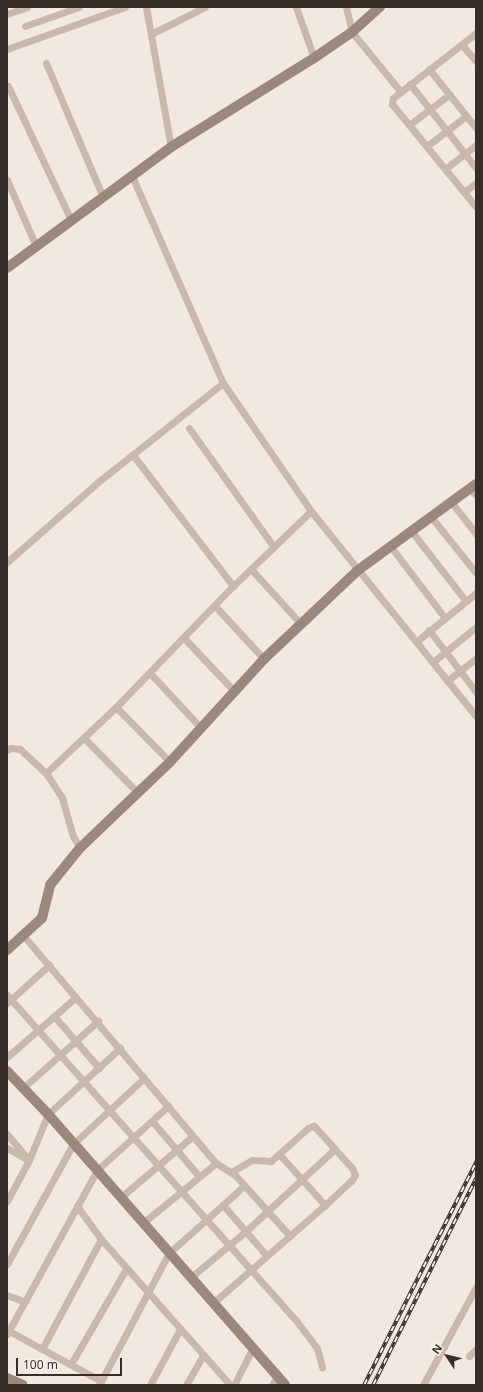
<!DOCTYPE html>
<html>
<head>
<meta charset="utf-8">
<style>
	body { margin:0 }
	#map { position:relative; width:483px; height:1392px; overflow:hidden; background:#f1e8df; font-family:"Noto Sans",sans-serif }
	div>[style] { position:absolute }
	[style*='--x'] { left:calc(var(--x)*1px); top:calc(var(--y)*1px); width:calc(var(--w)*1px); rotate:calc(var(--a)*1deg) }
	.street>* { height:7px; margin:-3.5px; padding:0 3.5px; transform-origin:3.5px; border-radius:3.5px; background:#c9b8ac }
	.secondary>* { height:10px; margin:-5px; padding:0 5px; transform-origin:5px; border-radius:5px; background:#9c877d }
	.rail>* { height:3.5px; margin-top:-1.75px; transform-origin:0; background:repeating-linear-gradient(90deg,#f9f2ec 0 6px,#372e2a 0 12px); box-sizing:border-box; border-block:1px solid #372e2a }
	span { translate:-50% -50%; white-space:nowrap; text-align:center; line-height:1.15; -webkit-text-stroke:3.5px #f9f2ec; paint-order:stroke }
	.frame { position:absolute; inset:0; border:8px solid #372e2a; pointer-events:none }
	.north { position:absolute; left:427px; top:1336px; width:40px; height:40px; -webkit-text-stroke:3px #f9f2ec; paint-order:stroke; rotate:305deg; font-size:11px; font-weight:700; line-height:16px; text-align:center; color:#372e2a }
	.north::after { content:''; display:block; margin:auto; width:14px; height:18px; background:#372e2a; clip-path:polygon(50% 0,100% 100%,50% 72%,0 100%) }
	.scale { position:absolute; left:16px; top:1358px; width:106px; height:18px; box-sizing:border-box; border:2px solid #372e2a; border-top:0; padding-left:5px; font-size:12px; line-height:14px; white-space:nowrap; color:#372e2a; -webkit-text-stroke:3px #f9f2ec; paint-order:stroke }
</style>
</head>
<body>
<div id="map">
	<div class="street">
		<i style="--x:146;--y:7;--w:142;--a:79.9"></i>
		<i style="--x:296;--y:7;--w:54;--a:70.6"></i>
		<i style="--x:346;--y:7;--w:26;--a:77"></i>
		<i style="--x:352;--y:32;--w:77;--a:50.8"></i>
		<i style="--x:7;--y:14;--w:21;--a:-19"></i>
		<i style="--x:25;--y:26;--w:57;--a:-19.4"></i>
		<i style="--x:476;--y:33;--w:105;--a:141.9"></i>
		<i style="--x:393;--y:98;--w:6;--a:99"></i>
		<i style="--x:392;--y:104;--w:133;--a:50.8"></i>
		<i style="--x:151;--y:34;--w:60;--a:-26.6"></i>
		<i style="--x:462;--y:45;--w:21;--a:49"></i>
		<i style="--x:7;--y:49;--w:125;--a:-19.6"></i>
		<i style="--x:46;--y:63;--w:146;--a:67"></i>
		<i style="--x:429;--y:69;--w:75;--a:51.5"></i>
		<i style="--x:410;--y:84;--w:107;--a:51.8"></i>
		<i style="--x:8;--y:86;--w:148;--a:64.8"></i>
		<i style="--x:409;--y:125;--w:51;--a:-37.1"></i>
		<i style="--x:427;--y:146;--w:49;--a:-37.6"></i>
		<i style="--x:445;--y:169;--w:39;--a:-38"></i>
		<i style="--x:132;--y:176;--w:226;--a:66.3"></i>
		<i style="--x:223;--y:383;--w:155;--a:55.5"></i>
		<i style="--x:311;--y:511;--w:263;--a:51.2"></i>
		<i style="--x:7;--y:180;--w:72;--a:66.3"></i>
		<i style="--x:464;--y:192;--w:15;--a:-37"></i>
		<i style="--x:189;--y:428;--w:146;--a:54.5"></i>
		<i style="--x:133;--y:455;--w:165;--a:52.6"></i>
		<i style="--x:470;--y:489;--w:8;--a:45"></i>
		<i style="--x:452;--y:503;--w:39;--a:52"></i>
		<i style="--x:432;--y:518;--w:70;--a:51.3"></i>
		<i style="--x:412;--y:532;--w:88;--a:52"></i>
		<i style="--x:391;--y:547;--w:89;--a:52.7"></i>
		<i style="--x:7;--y:562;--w:121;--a:-41.3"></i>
		<i style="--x:98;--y:482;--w:159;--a:-38.4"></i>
		<i style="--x:251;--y:569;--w:74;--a:47.7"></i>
		<i style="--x:215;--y:606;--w:72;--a:47.2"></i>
		<i style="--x:429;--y:630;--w:78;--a:52.8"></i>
		<i style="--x:184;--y:638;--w:74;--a:46.6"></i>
		<i style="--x:417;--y:641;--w:76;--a:-39.1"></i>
		<i style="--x:433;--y:662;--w:55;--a:-39.1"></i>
		<i style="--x:150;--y:673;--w:75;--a:47.2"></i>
		<i style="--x:447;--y:681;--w:37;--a:-38"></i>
		<i style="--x:116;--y:707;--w:77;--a:45.5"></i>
		<i style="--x:84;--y:738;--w:76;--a:45.5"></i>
		<i style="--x:7;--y:750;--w:4;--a:-27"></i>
		<i style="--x:11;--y:748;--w:9;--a:6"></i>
		<i style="--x:20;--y:749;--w:35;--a:43"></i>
		<i style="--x:46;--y:773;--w:30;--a:57"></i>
		<i style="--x:62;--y:798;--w:40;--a:74"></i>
		<i style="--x:73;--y:836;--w:14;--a:60"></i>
		<i style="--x:46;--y:773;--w:96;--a:-43.3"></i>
		<i style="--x:116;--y:707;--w:168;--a:-46"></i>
		<i style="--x:233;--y:586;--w:108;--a:-43.9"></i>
		<i style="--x:23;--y:935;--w:299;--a:49.8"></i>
		<i style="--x:216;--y:1163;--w:22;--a:32"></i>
		<i style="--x:235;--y:1175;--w:82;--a:48"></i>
		<i style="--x:7;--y:995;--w:433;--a:48.4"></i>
		<i style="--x:295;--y:1319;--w:36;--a:53"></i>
		<i style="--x:317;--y:1348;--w:20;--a:75"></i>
		<i style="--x:7;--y:1003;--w:57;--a:-42.1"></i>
		<i style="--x:54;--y:1016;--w:69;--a:49.1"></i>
		<i style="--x:7;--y:1057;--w:91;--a:-41"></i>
		<i style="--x:23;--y:1088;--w:101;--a:-41.8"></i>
		<i style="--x:152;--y:1121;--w:71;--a:49.6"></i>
		<i style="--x:7;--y:1134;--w:34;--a:50"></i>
		<i style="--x:7;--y:1148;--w:21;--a:29"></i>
		<i style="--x:279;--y:1154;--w:69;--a:48"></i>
		<i style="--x:121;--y:1197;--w:94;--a:-40.3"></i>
		<i style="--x:7;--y:1201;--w:47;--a:-61.8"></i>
		<i style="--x:29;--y:1160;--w:50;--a:-67.6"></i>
		<i style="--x:48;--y:1114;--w:98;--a:-42.5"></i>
		<i style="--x:223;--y:1205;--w:67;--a:49.2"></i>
		<i style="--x:144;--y:1222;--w:93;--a:-39.3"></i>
		<i style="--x:101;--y:1239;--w:195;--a:48.5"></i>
		<i style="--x:7;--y:1264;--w:137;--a:-61.2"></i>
		<i style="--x:73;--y:1144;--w:97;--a:-42.9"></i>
		<i style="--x:190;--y:1278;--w:73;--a:-40"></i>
		<i style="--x:246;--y:1231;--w:121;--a:-42.7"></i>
		<i style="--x:7;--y:1295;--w:19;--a:21"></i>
		<i style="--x:213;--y:1303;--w:149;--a:-41.2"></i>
		<i style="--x:325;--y:1205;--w:37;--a:-43"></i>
		<i style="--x:352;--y:1180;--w:6;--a:-59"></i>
		<i style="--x:355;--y:1175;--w:8;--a:-113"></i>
		<i style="--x:352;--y:1168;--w:57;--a:-132.1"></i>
		<i style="--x:314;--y:1126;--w:6;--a:162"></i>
		<i style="--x:308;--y:1128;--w:50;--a:138.3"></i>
		<i style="--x:271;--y:1161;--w:19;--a:-177"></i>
		<i style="--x:252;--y:1160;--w:24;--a:150"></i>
		<i style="--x:9;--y:1331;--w:105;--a:28.5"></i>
		<i style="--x:7;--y:1334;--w:187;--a:-61.2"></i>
		<i style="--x:97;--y:1170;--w:96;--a:-42"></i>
		<i style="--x:42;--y:1349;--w:125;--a:-61.8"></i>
		<i style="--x:101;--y:1239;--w:41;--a:-126"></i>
		<i style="--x:469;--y:1356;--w:10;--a:-45"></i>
		<i style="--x:71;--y:1364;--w:110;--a:-59.9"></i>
		<i style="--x:99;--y:1385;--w:149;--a:-62.1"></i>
		<i style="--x:169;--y:1253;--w:101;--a:-41.8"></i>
		<i style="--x:150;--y:1385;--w:64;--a:-61.8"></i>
		<i style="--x:186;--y:1385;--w:34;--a:-60"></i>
		<i style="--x:234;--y:1385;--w:42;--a:-63.4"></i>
		<i style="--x:272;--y:1385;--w:12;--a:-59"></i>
		<i style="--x:423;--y:1385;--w:111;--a:-61.6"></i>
	</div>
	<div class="secondary">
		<i style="--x:7;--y:268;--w:204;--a:-36.4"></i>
		<i style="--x:171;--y:147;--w:168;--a:-31.9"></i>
		<i style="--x:314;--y:58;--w:46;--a:-34.4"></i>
		<i style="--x:352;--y:32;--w:38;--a:-42"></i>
		<i style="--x:7;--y:950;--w:47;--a:-42.4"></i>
		<i style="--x:42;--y:918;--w:34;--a:-76"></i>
		<i style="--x:50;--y:885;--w:48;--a:-51"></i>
		<i style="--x:80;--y:848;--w:124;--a:-43.7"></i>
		<i style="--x:170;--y:762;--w:139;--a:-47.6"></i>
		<i style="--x:264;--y:659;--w:128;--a:-43.4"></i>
		<i style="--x:357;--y:571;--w:147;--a:-36.2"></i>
		<i style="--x:7;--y:1071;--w:59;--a:46.4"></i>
		<i style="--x:48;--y:1114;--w:360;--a:48.8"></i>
		<i style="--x:7;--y:1378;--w:17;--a:24"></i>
	</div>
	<div class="rail">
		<i style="--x:364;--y:1385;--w:250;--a:-63.3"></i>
		<i style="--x:373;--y:1385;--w:231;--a:-63.5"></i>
	</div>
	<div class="frame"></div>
	<div class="north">N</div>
	<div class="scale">100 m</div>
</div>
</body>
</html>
